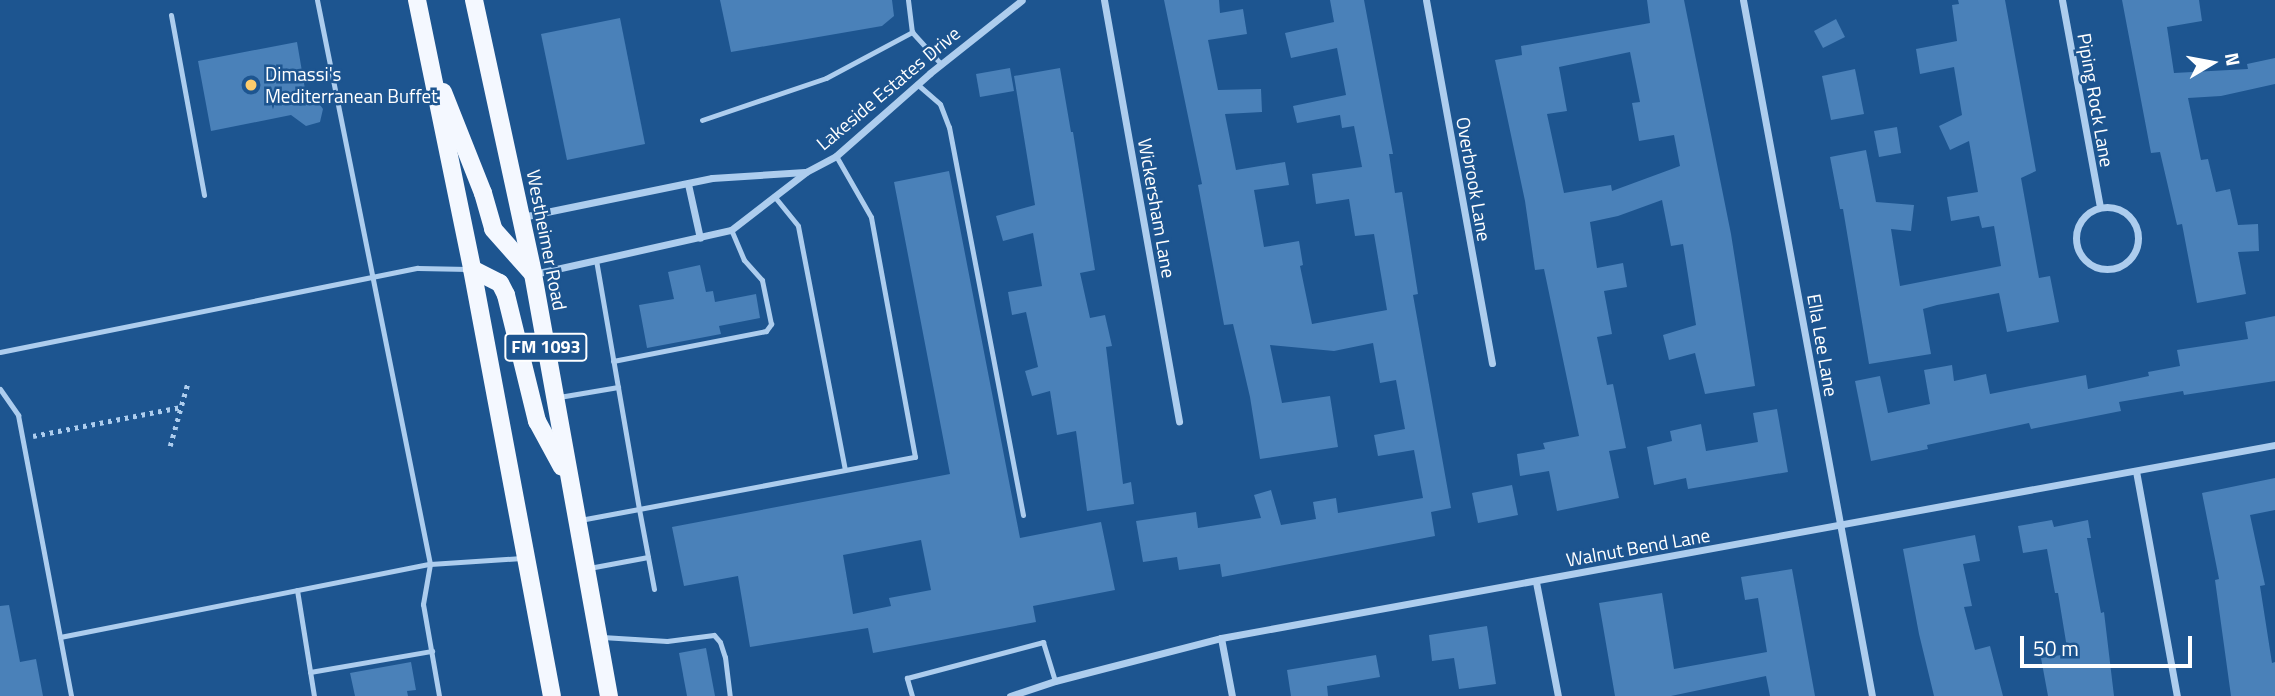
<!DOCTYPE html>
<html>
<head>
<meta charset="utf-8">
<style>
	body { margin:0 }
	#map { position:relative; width:2275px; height:696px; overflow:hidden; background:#1d5590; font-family:"Titillium Web",sans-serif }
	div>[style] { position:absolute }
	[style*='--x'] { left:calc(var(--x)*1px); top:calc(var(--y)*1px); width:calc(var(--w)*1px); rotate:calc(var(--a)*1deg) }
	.building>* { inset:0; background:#4a81b9 }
	.path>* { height:4.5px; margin-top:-2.25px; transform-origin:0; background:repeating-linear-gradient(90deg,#adcdee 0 3.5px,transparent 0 8.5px) }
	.lane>* { height:5px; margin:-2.5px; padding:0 2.5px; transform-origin:2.5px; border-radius:2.5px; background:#adcdee }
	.street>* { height:7px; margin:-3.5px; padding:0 3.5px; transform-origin:3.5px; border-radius:3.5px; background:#adcdee }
	.street>.ring { margin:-3.5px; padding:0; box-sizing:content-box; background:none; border:7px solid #adcdee; border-radius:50% }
	.primary>* { height:18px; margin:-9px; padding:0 9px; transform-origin:9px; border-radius:9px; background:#f4f8ff }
	.dots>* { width:19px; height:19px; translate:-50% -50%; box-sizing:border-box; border:4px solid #1d5590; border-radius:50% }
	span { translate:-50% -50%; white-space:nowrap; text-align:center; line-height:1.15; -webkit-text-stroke:5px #1d5590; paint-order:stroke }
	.shield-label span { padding:2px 5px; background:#1d5590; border:2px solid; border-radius:5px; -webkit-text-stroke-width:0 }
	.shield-label { font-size:18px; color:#fff; font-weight:700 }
	.poi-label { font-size:19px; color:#fff }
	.left { translate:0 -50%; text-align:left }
	.street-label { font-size:19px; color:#fff }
	.north { position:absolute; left:2177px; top:28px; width:70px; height:70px; -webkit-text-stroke:5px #1d5590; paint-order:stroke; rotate:80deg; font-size:19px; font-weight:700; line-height:28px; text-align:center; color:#fff }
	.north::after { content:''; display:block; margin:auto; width:24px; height:32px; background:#fff; clip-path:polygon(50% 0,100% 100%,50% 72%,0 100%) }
	.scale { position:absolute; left:2020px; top:636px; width:172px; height:32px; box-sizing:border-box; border:4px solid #fff; border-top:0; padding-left:9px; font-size:21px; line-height:24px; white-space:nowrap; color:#fff; -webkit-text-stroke:5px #1d5590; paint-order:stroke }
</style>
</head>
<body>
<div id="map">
	<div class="building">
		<i style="clip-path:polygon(720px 0,892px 0,894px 16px,882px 26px,731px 52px)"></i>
		<i style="clip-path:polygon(1164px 0,1219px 0,1220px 13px,1243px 9px,1247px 34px,1208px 40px,1218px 90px,1261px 89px,1262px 112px,1225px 114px,1236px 170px,1285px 162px,1289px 185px,1254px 190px,1264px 247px,1299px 241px,1303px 265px,1300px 266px,1312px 324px,1387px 310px,1374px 234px,1355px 236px,1349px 199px,1316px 204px,1312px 174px,1362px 167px,1354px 126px,1342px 128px,1340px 115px,1297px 123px,1293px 106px,1346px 95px,1337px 48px,1291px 58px,1285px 33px,1334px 22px,1330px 0,1364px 0,1393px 154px,1389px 154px,1395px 193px,1402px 192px,1418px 294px,1413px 295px,1451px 508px,1431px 512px,1435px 536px,1222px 577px,1220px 564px,1179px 570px,1177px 557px,1143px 562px,1136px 521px,1196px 512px,1198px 528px,1261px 518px,1254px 495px,1271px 490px,1281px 525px,1316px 519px,1313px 502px,1336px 498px,1338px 513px,1423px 498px,1414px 450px,1378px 456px,1374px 435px,1405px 429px,1396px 380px,1380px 383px,1373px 343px,1334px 351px,1270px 345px,1282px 403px,1330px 396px,1338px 447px,1260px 459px,1250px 397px,1233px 324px,1224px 325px,1198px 185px,1202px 184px)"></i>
		<i style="clip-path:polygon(evenodd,1647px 0,1684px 0,1731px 234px,1755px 386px,1705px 394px,1695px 353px,1669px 360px,1663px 335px,1696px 325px,1683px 244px,1671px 246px,1662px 200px,1618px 216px,1590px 222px,1597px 268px,1623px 263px,1627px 287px,1604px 291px,1612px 334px,1597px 337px,1607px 385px,1613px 384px,1626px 448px,1609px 451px,1619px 498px,1557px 511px,1549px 471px,1520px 476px,1517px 454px,1545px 449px,1543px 443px,1579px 436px,1544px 269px,1535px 270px,1525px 201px,1495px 60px,1522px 55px,1521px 46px,1650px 23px,1647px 0,1630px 52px,1640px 102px,1632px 103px,1639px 141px,1674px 135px,1680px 166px,1612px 191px,1611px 185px,1564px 193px,1547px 114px,1567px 111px,1559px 67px,1630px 52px)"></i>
		<i style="clip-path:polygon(1958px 0,2005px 0,2036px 171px,2021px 178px,2039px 278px,2050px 276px,2059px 322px,2007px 332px,1999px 293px,1937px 305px,1923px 309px,1931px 354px,1869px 364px,1843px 209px,1840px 209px,1830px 157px,1866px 150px,1876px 202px,1914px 205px,1911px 231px,1891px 229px,1900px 286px,2001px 266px,1994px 226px,1982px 228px,1979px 216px,1951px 221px,1947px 197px,1978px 192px,1969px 141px,1950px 150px,1939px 126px,1962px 115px,1954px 67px,1920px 74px,1916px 49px,1957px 41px,1952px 5px,1959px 4px)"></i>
		<i style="clip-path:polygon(2122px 0,2199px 0,2202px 21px,2167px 27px,2174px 73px,2248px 69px,2247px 64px,2275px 58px,2275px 84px,2221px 96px,2188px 98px,2201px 160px,2208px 159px,2216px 192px,2230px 189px,2238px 225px,2258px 224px,2259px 251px,2238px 252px,2246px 294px,2197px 303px,2182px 224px,2177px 225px,2160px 152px,2151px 153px)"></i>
		<i style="clip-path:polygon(620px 18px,645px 144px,567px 160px,541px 34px)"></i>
		<i style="clip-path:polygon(1836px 19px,1845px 37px,1823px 48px,1814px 31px)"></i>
		<i style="clip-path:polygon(297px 42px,306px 95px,315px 98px,323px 109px,320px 122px,306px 126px,291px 115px,211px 131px,198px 61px)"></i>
		<i style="clip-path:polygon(1010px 68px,1014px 91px,980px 97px,976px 74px)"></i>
		<i style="clip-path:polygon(1060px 68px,1071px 132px,1073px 132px,1095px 270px,1080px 273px,1090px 318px,1105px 315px,1112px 346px,1106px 347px,1123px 484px,1131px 482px,1134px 504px,1087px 511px,1076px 431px,1057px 435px,1050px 391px,1032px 396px,1025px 371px,1038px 367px,1026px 312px,1012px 315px,1008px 292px,1042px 286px,1033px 233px,1003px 241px,996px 216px,1035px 205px,1014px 76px)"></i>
		<i style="clip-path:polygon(1855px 69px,1864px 114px,1831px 120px,1822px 76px)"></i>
		<i style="clip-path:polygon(1897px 127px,1901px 153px,1879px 157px,1874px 131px)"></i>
		<i style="clip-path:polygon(evenodd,949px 171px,1020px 538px,1101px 522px,1115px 590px,1033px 606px,1036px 622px,873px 653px,868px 628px,750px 647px,738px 576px,684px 586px,672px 527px,950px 474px,894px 182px,949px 171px,921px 540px,931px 590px,889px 598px,891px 606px,853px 614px,843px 555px,921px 540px)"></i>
		<i style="clip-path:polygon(700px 265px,706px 292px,713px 291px,715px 302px,756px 294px,760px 318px,719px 326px,721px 334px,647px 348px,639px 305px,674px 299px,668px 272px)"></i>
		<i style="clip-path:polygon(2275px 316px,2275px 381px,2184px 395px,2183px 391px,2119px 402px,2121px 411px,2031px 429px,2029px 423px,1927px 445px,1928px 449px,1871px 461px,1855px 381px,1880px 376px,1888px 413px,1930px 404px,1924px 370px,1952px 365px,1954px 381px,1986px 374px,1990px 394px,2086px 375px,2088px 389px,2149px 376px,2148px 372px,2180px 366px,2177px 350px,2248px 339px,2245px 322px)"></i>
		<i style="clip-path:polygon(1777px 409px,1788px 472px,1688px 489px,1686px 478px,1654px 485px,1647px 447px,1672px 441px,1670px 431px,1701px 424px,1706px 451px,1758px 442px,1753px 413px)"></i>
		<i style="clip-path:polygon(2275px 478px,2275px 510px,2250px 515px,2265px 585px,2260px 586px,2272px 663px,2275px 662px,2275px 696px,2231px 696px,2215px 580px,2219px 579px,2202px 493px)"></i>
		<i style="clip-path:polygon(1512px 485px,1518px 515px,1478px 523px,1472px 493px)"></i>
		<i style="clip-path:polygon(2052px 520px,2054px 527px,2088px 520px,2091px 538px,2087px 538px,2101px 613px,2104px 612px,2114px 696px,2048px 696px,2041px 658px,2068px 654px,2058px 593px,2055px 593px,2047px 549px,2023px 553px,2018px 526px)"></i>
		<i style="clip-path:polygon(1975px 535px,1980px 561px,1963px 564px,1972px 606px,1964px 607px,1975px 650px,1990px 646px,2003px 696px,1934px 696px,1919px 634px,1903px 549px)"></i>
		<i style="clip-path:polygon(1792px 569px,1815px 696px,1770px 696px,1766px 676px,1671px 696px,1615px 696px,1599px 603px,1662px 593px,1674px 669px,1767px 652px,1758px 598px,1745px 600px,1741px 577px)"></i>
		<i style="clip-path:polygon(9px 605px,20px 662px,36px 659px,43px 696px,0 696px,0 606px)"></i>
		<i style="clip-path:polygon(1487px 626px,1496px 684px,1459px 689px,1454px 658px,1432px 661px,1429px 635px)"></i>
		<i style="clip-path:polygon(706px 648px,715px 696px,687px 696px,679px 653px)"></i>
		<i style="clip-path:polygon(1376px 655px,1380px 677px,1327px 686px,1328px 696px,1291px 696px,1287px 670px)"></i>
		<i style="clip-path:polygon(411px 662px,416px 690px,407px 691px,408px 696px,355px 696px,350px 673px)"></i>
	</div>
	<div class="path">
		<i style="--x:33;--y:436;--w:151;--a:-11.1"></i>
		<i style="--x:170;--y:446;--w:66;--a:-74.3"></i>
	</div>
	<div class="lane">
		<i style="--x:317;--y:0;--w:575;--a:78.67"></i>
		<i style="--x:430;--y:564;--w:41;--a:99.9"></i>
		<i style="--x:423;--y:604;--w:93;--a:80.1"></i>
		<i style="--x:908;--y:0;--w:32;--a:83"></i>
		<i style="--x:912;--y:32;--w:43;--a:47.8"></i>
		<i style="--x:171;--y:15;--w:183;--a:79.6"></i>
		<i style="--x:917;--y:84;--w:30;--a:41"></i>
		<i style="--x:940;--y:104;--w:25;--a:69"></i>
		<i style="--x:949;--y:127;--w:395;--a:79.2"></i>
		<i style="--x:702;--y:120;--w:131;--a:-18.7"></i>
		<i style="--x:826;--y:78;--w:98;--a:-28.1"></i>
		<i style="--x:774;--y:196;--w:38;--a:51"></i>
		<i style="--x:798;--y:226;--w:248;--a:79.1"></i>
		<i style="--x:0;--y:352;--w:426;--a:-11.4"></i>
		<i style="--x:418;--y:268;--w:50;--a:1.1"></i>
		<i style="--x:613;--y:361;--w:156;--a:-11.1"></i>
		<i style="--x:766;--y:331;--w:9;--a:-54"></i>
		<i style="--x:771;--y:324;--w:45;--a:-101.6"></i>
		<i style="--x:762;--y:280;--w:27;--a:-132"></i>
		<i style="--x:744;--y:260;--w:33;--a:-113"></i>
		<i style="--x:0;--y:389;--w:32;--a:55"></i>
		<i style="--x:18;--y:415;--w:286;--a:79.3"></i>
		<i style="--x:559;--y:397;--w:60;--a:-9.6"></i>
		<i style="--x:580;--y:520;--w:60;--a:-10.6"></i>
		<i style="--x:639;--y:509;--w:253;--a:-99.8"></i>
		<i style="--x:589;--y:568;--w:60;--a:-10.6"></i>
		<i style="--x:654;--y:589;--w:81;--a:-100.6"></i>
		<i style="--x:639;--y:509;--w:281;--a:-10.7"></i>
		<i style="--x:915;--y:457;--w:244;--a:-100.4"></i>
		<i style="--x:871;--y:217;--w:70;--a:-119.8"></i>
		<i style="--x:297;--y:590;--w:107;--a:80.9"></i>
		<i style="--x:60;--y:637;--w:377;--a:-11.2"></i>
		<i style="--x:430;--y:564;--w:92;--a:-3.7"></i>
		<i style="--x:602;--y:637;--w:65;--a:3.5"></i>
		<i style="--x:667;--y:641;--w:47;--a:-7.3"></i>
		<i style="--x:714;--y:635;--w:9;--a:49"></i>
		<i style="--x:720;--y:642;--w:16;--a:72"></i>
		<i style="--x:725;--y:657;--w:39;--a:83"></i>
		<i style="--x:310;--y:672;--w:124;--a:-9.8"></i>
		<i style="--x:912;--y:696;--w:19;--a:-106"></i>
		<i style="--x:907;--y:678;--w:141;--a:-14.8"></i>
		<i style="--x:1043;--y:642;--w:41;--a:72.9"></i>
	</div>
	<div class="street">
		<i style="--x:1104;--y:0;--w:428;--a:79.9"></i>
		<i style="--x:1426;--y:0;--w:369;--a:79.7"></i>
		<i style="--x:1743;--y:0;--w:708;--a:79.5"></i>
		<i style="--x:2062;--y:0;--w:210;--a:79.6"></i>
		<i style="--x:688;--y:184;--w:55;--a:77.5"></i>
		<i class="ring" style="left:2076px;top:207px;width:55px;height:55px"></i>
		<i style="--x:522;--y:217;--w:194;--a:-11.6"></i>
		<i style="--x:712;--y:178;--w:93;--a:-3.7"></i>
		<i style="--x:534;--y:274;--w:202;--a:-12.6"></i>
		<i style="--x:731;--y:230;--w:95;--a:-37.7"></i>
		<i style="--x:806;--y:172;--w:34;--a:-28"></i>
		<i style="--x:836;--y:156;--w:125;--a:-41.4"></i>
		<i style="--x:930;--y:73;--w:117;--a:-38.4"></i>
		<i style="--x:2136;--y:471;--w:229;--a:79.7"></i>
		<i style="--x:1536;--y:582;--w:116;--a:79.1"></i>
		<i style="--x:1221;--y:638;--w:59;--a:79.3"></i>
		<i style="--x:1010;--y:696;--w:47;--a:-18.4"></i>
		<i style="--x:1055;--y:681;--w:171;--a:-14.5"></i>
		<i style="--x:1221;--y:638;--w:1072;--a:-10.38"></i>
	</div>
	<div class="primary">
		<i style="--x:417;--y:0;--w:275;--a:78.4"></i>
		<i style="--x:472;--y:269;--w:434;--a:79.4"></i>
		<i style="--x:474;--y:0;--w:280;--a:77.8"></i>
		<i style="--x:533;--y:274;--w:429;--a:79.8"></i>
		<i style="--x:443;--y:92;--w:109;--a:68.4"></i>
		<i style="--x:483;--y:193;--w:37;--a:74"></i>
		<i style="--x:493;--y:229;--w:60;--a:48.4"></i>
		<i style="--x:472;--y:269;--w:31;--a:27"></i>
		<i style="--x:500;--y:283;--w:13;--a:63"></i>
		<i style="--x:506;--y:295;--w:130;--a:76.2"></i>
		<i style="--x:537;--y:421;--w:52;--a:61.5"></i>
	</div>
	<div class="dots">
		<i style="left:251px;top:85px;background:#fdcc6c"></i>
	</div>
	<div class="shield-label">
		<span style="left:546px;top:347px">FM 1093</span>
	</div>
	<div class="poi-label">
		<span class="left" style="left:265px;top:85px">Dimassi's<br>Mediterranean Buffet</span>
	</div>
	<div class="street-label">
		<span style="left:888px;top:88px;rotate:-40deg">Lakeside Estates Drive</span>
		<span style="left:2096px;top:100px;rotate:80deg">Piping Rock Lane</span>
		<span style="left:1474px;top:179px;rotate:80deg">Overbrook Lane</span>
		<span style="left:1157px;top:208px;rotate:80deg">Wickersham Lane</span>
		<span style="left:547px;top:240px;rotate:79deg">Westheimer Road</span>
		<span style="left:1823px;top:345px;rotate:80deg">Ella Lee Lane</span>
		<span style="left:1638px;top:547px;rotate:-10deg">Walnut Bend Lane</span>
	</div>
	<div class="north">N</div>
	<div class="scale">50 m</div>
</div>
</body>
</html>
